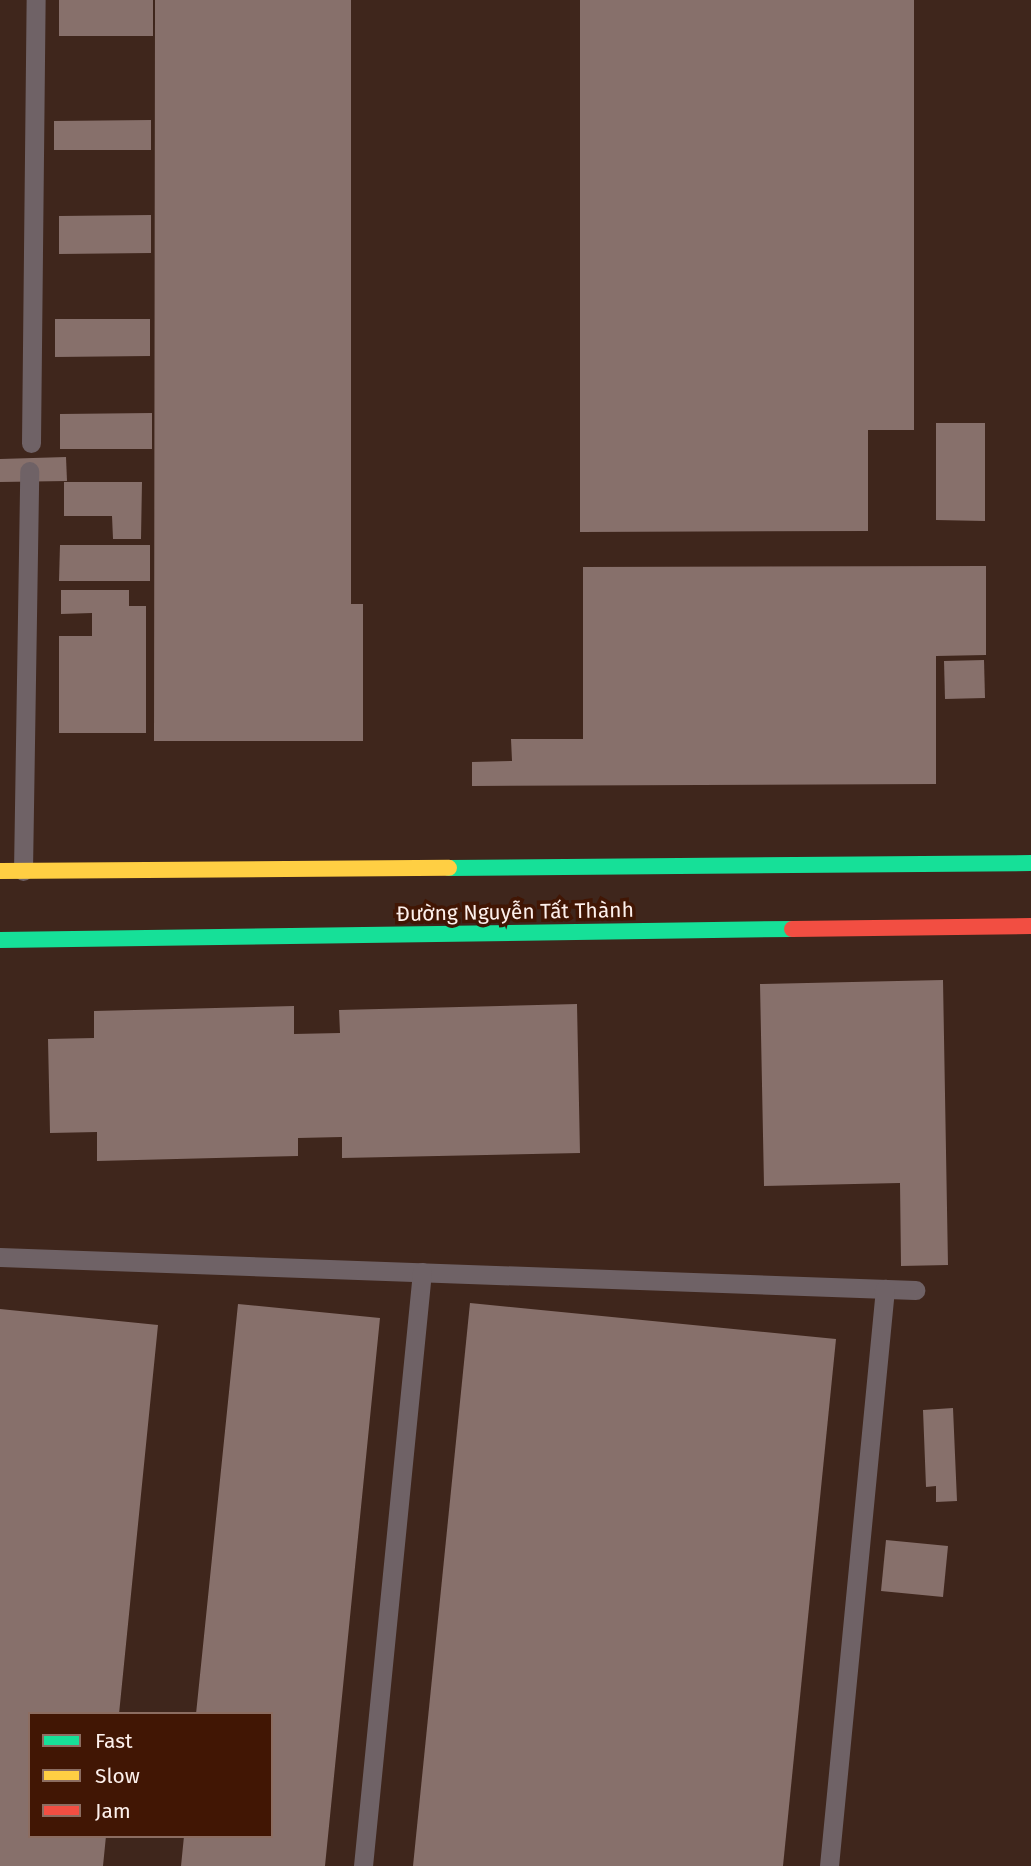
<!DOCTYPE html>
<html>
<head>
<meta charset="utf-8">
<style>
	body { margin:0 }
	#map { position:relative; width:1031px; height:1866px; overflow:hidden; background:#3f261c; font-family:"Fira Sans",sans-serif }
	div>[style] { position:absolute }
	[style*='--x'] { left:calc(var(--x)*1px); top:calc(var(--y)*1px); width:calc(var(--w)*1px); rotate:calc(var(--a)*1deg) }
	.building>* { inset:0; background:#87706b }
	.lane>* { height:19px; margin:-9.5px; padding:0 9.5px; transform-origin:9.5px; border-radius:9.5px; background:#6f6266 }
	.fast>* { height:16px; margin:-8px; padding:0 8px; transform-origin:8px; border-radius:8px; background:#16e098 }
	.slow>* { height:16px; margin:-8px; padding:0 8px; transform-origin:8px; border-radius:8px; background:#ffcf43 }
	.jam>* { height:16px; margin:-8px; padding:0 8px; transform-origin:8px; border-radius:8px; background:#f24e42 }
	span { translate:-50% -50%; white-space:nowrap; text-align:center; line-height:1.15; -webkit-text-stroke:7px #411604; paint-order:stroke }
	.street-label { font-size:21px; color:#fdf0ec }
	.legend { position:absolute; left:28px; top:1712px; width:245px; height:126px; box-sizing:border-box; background:#411604; border:2px solid #8c6d61; margin:0; padding:9px 12px; list-style:none; font-size:21px; color:#fdf0ec }
	.legend li { display:flex; align-items:center; gap:14px; height:35px }
	.legend b { width:35px; border:2px solid #8c6d61 }
</style>
</head>
<body>
<div id="map">
	<div class="building">
		<i style="clip-path:polygon(59px 0,153px 0,153px 36px,59px 36px)"></i>
		<i style="clip-path:polygon(155px 0,351px 0,351px 604px,363px 604px,363px 741px,154px 741px)"></i>
		<i style="clip-path:polygon(580px 0,914px 0,914px 430px,868px 430px,868px 531px,580px 532px)"></i>
		<i style="clip-path:polygon(151px 120px,151px 150px,54px 150px,54px 121px)"></i>
		<i style="clip-path:polygon(151px 215px,151px 253px,59px 254px,59px 216px)"></i>
		<i style="clip-path:polygon(55px 319px,150px 319px,150px 356px,55px 357px)"></i>
		<i style="clip-path:polygon(152px 413px,152px 449px,60px 449px,60px 414px)"></i>
		<i style="clip-path:polygon(936px 423px,985px 423px,985px 521px,936px 520px)"></i>
		<i style="clip-path:polygon(66px 457px,67px 481px,0 482px,0 459px)"></i>
		<i style="clip-path:polygon(64px 482px,142px 482px,141px 539px,113px 539px,112px 516px,64px 516px)"></i>
		<i style="clip-path:polygon(60px 545px,150px 545px,150px 581px,59px 581px)"></i>
		<i style="clip-path:polygon(986px 566px,986px 655px,936px 656px,936px 784px,472px 786px,472px 762px,512px 761px,511px 739px,583px 739px,583px 567px)"></i>
		<i style="clip-path:polygon(61px 590px,129px 590px,129px 606px,146px 606px,146px 733px,59px 733px,59px 636px,92px 636px,92px 613px,61px 614px)"></i>
		<i style="clip-path:polygon(984px 660px,985px 698px,945px 699px,944px 661px)"></i>
		<i style="clip-path:polygon(943px 980px,948px 1265px,901px 1266px,900px 1183px,764px 1186px,760px 984px)"></i>
		<i style="clip-path:polygon(577px 1004px,580px 1153px,342px 1158px,342px 1137px,298px 1138px,298px 1156px,97px 1161px,97px 1132px,50px 1133px,48px 1039px,94px 1038px,94px 1011px,294px 1006px,294px 1034px,340px 1033px,339px 1010px)"></i>
		<i style="clip-path:polygon(470px 1303px,836px 1339px,783px 1866px,413px 1866px)"></i>
		<i style="clip-path:polygon(238px 1304px,380px 1318px,325px 1866px,181px 1866px,184px 1836px,271px 1836px,271px 1714px,196px 1714px)"></i>
		<i style="clip-path:polygon(0 1309px,158px 1325px,119px 1714px,30px 1714px,30px 1836px,106px 1836px,103px 1866px,0 1866px)"></i>
		<i style="clip-path:polygon(953px 1408px,957px 1501px,936px 1502px,936px 1486px,926px 1487px,923px 1410px)"></i>
		<i style="clip-path:polygon(886px 1540px,948px 1546px,943px 1597px,881px 1591px)"></i>
	</div>
	<div class="lane">
		<i style="--x:31;--y:443;--w:443;--a:-89.4"></i>
		<i style="--x:23;--y:871;--w:400;--a:-89.1"></i>
		<i style="--x:0;--y:1257;--w:916;--a:2.07"></i>
		<i style="--x:363;--y:1866;--w:597;--a:-84.33"></i>
		<i style="--x:829;--y:1866;--w:580;--a:-84.46"></i>
	</div>
	<div class="fast">
		<i style="--x:449;--y:868;--w:582;--a:-0.49"></i>
		<i style="--x:0;--y:940;--w:792;--a:-0.8"></i>
	</div>
	<div class="slow">
		<i style="--x:0;--y:871;--w:449;--a:-0.4"></i>
	</div>
	<div class="jam">
		<i style="--x:792;--y:929;--w:239;--a:-0.7"></i>
	</div>
	<div class="street-label">
		<span style="left:515px;top:912px;rotate:-1deg">Đường Nguyễn Tất Thành</span>
	</div>
	<ul class="legend">
	<li><b style="height:9px;background:#16e098"></b>Fast</li>
	<li><b style="height:9px;background:#ffcf43"></b>Slow</li>
	<li><b style="height:9px;background:#f24e42"></b>Jam</li>
	</ul>
</div>
</body>
</html>
